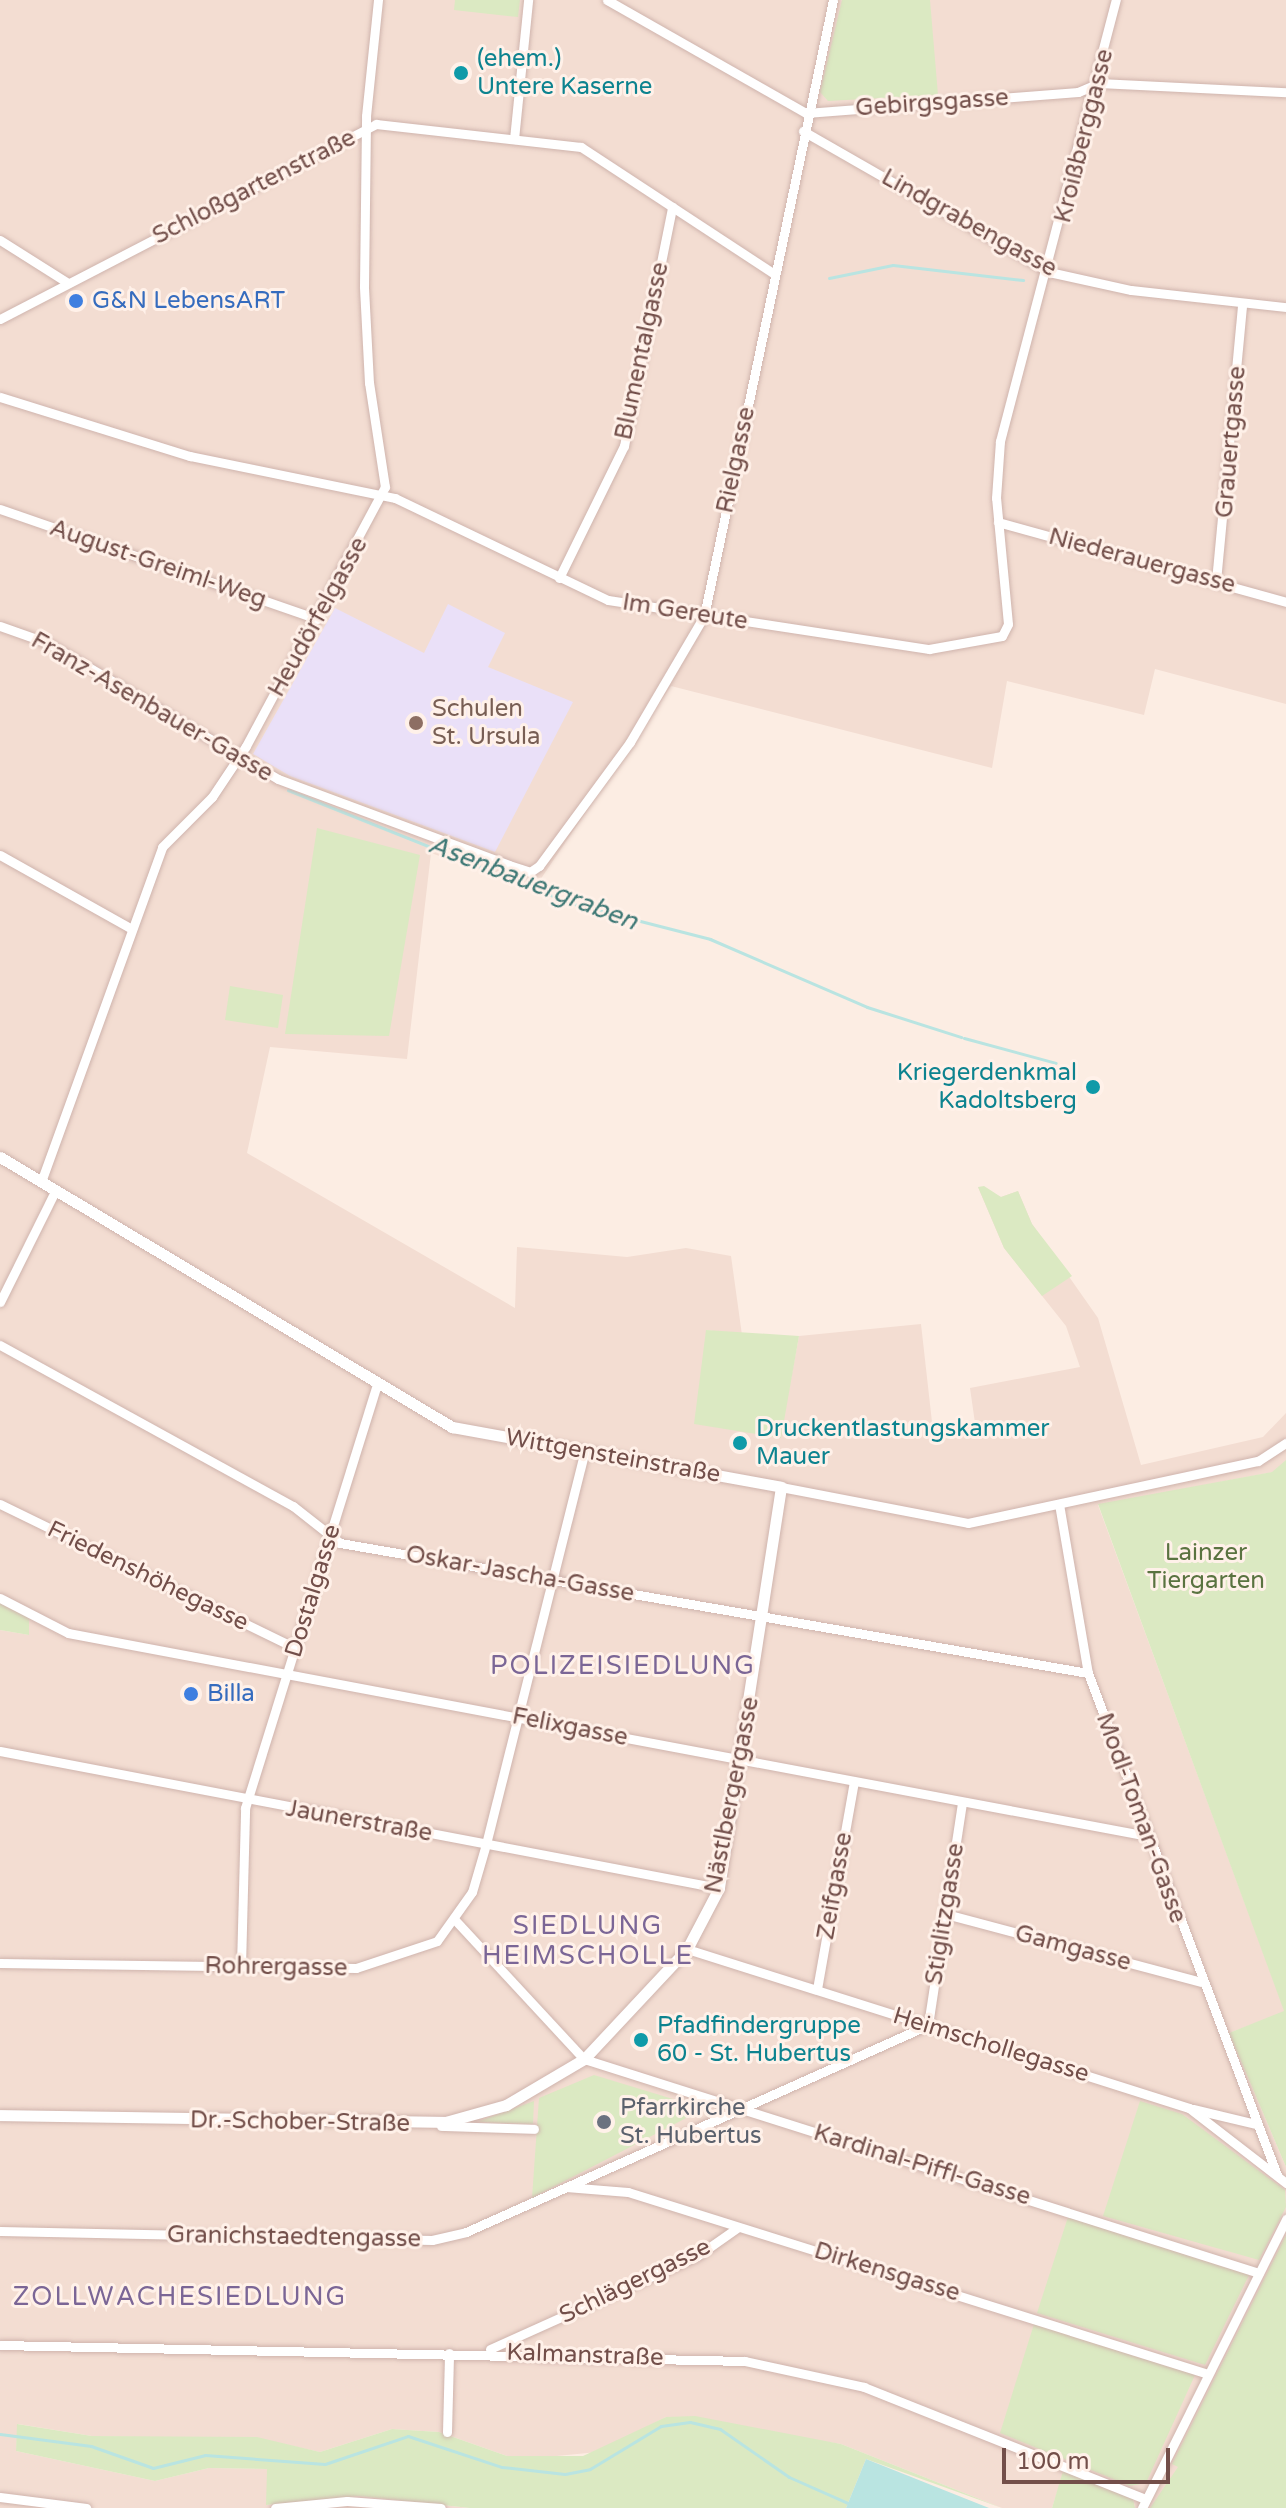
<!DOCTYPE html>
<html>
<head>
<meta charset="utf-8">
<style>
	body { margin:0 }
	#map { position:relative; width:1286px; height:2508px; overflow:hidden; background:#fcede3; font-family:"Varela Round",sans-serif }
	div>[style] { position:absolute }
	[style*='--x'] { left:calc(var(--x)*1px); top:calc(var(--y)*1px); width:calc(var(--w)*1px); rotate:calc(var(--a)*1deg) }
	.residential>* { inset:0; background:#f3ddd2 }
	.education>* { inset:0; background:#eae0f8 }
	.green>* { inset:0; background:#dbe9c2 }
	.water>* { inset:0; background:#b9e4e1 }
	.stream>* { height:3px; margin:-1.5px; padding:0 1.5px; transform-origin:1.5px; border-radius:1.5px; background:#b9e4e1 }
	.roads { filter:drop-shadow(0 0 2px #cfb4ad) drop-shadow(0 0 2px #cfb4ad) }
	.minor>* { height:9px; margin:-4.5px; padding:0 4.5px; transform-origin:4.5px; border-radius:4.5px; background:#fff }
	.tertiary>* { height:11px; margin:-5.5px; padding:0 5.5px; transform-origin:5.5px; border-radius:5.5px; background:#fff }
	.dots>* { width:22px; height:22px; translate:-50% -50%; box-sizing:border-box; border:4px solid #fff1e9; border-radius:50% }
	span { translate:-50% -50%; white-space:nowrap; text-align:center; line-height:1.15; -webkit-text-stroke:6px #fff1e9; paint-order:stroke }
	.culture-label { font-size:24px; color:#0d838f }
	.left { translate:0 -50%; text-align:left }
	.right { translate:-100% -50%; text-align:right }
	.street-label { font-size:24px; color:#734f4a }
	.shop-label { font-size:24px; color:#366cbe }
	.education-label { font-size:24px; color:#785e54 }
	.park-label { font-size:24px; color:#5a7340 }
	.worship-label { font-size:24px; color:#5b616d }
	.water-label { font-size:26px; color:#3e7875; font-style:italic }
	.neighbourhood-label { font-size:26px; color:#7b6696; letter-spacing:2px }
	.scale { position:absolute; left:1002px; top:2448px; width:168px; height:36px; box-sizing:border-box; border:4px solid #734f4a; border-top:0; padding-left:10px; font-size:24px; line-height:28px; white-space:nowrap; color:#734f4a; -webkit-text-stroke:6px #fff1e9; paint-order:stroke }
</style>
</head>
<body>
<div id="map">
	<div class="residential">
		<i style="clip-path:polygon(0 0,1286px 0,1286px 704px,1155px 669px,1144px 715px,1007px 681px,992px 768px,671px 686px,534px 889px,431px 853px,407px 1059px,270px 1047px,247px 1153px,515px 1308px,517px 1247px,627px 1257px,686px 1248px,731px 1256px,742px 1335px,706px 1330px,780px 1437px,799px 1336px,921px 1324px,933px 1431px,975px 1423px,970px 1388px,1080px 1367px,1066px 1326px,1004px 1248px,978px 1187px,1001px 1197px,1018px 1191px,1032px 1224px,1098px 1318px,1141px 1465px,1263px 1437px,1286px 1413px,1286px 1461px,1273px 1472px,1098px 1505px,1285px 2012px,1229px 2033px,1286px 2167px,1286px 2313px,1236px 2508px,1135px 2508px,1133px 2498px,1064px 2471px,1052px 2508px,1002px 2508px,841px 2444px,666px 2417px,598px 2452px,546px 2457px,507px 2456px,439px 2432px,392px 2429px,320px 2452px,265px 2440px,92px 2436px,18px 2424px,16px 2451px,155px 2481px,209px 2468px,268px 2469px,267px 2505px,359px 2496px,470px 2508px,0 2508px,0 1630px,29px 1635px,0 1602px)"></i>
	</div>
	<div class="education">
		<i style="clip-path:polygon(448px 604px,505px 633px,488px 667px,573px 702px,495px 852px,290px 776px,253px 754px,335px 608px,424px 653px)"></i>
	</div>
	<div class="green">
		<i style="clip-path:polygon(455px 0,520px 0,518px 17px,454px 10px)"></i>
		<i style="clip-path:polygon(842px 0,930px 0,938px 95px,828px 101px,820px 92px)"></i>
		<i style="clip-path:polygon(317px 828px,420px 855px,389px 1036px,285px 1034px)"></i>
		<i style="clip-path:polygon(230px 986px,283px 995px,278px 1028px,225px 1020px)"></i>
		<i style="clip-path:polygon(984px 1186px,1001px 1197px,1018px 1191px,1032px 1224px,1072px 1276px,1042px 1296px,1004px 1248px,978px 1187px)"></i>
		<i style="clip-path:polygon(706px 1330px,799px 1336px,781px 1438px,694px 1424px)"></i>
		<i style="clip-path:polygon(1286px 1460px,1286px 2167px,1229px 2033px,1284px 2011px,1098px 1504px,1272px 1472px)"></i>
		<i style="clip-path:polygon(0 1602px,29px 1618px,29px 1635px,0 1630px)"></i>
		<i style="clip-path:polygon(594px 2075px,686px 2103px,692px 2115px,532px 2198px,539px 2098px)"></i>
		<i style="clip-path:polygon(534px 2101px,533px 2124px,480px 2122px,479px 2121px)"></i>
		<i style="clip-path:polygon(1140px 2101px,1182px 2114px,1285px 2190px,1286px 2207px,1259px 2260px,1103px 2216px)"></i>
		<i style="clip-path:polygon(1068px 2217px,1249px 2275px,1205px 2365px,1037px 2313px)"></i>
		<i style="clip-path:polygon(1286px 2235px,1286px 2508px,1150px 2508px,1178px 2467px,1172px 2464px)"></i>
		<i style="clip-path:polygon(1034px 2324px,1195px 2375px,1146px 2483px,1130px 2486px,1000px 2433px)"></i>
		<i style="clip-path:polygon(695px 2416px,841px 2444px,1002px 2508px,866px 2459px,846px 2508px,470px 2508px,359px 2496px,266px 2505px,267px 2469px,209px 2468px,155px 2481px,16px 2451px,17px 2424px,92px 2436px,257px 2437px,320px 2452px,392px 2429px,439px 2432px,507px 2456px,583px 2456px,666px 2417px)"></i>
		<i style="clip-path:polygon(1063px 2471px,1133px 2498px,1135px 2508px,1052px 2508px)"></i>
	</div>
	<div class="water">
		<i style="clip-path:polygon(866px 2459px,989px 2508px,846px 2508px)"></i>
	</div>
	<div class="stream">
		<i style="--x:829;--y:278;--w:65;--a:-11.5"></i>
		<i style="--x:893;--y:265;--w:131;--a:6.6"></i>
		<i style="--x:288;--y:790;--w:304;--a:21.8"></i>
		<i style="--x:570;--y:903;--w:145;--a:14.4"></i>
		<i style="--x:710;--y:939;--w:171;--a:23.4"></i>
		<i style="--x:867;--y:1007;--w:99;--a:17.7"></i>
		<i style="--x:964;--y:1038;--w:95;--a:15.2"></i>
		<i style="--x:0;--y:2434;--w:92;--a:7.5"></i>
		<i style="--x:91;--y:2446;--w:66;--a:19.5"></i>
		<i style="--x:153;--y:2468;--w:54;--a:-14"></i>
		<i style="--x:205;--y:2455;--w:120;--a:4.3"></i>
		<i style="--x:325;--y:2464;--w:88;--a:-18.6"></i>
		<i style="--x:408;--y:2436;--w:99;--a:18.3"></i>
		<i style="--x:502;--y:2467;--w:63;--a:6.3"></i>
		<i style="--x:565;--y:2474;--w:25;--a:-11"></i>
		<i style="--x:590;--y:2469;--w:83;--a:-31.2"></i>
		<i style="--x:661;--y:2426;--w:29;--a:-8"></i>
		<i style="--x:690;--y:2422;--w:31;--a:13"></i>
		<i style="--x:720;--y:2429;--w:84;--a:34.8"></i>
		<i style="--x:789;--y:2477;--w:77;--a:23.9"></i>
	</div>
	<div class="roads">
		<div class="minor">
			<i style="--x:607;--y:0;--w:229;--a:29.6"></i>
			<i style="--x:806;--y:113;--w:273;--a:-4.4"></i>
			<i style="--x:1078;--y:92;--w:23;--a:-23"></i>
			<i style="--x:1099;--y:83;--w:187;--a:2.8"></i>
			<i style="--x:803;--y:131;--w:284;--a:29.8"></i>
			<i style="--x:1049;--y:272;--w:84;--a:12.4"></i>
			<i style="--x:1131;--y:290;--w:156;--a:6.3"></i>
			<i style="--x:514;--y:139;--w:140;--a:-84.2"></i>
			<i style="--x:0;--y:240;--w:80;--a:32.3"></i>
			<i style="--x:0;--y:319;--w:424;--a:-27.4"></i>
			<i style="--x:376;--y:124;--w:206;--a:6.4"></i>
			<i style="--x:581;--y:147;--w:231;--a:33.3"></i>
			<i style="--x:0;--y:397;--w:199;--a:17.3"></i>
			<i style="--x:190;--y:456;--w:209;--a:11.6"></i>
			<i style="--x:395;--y:498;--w:236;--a:25.6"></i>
			<i style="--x:608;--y:600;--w:325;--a:8.7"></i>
			<i style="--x:929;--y:649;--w:74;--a:-10.1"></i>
			<i style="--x:1002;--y:636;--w:13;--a:-63"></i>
			<i style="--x:1008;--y:624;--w:127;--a:-95.4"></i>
			<i style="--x:996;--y:498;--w:57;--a:-86"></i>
			<i style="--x:1000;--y:441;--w:456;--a:-75.3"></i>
			<i style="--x:0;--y:509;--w:336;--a:19.1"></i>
			<i style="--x:998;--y:522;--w:299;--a:15.5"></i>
			<i style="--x:559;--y:578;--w:147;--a:-63.8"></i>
			<i style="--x:624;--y:446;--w:244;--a:-78.6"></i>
			<i style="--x:1216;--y:581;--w:278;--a:-84.6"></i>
			<i style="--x:0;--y:626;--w:51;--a:19.5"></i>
			<i style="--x:48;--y:643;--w:267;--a:30.6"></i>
			<i style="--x:278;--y:779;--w:246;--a:20.4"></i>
			<i style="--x:509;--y:865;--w:22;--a:18"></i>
			<i style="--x:530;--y:872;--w:11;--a:-34"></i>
			<i style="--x:539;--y:866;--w:154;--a:-53.7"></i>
			<i style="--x:630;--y:742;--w:146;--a:-59.6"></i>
			<i style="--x:704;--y:616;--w:629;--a:-78.17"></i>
			<i style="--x:0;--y:855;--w:151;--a:29.3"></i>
			<i style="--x:41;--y:1182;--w:356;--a:-70.1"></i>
			<i style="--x:162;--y:847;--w:71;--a:-45"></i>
			<i style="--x:212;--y:797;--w:61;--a:-56.3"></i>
			<i style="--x:246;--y:746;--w:294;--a:-61.8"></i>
			<i style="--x:385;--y:487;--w:105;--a:-98.7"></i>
			<i style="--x:369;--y:383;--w:97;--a:-93"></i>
			<i style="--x:364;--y:286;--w:170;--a:-89.3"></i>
			<i style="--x:366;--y:116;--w:117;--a:-84.1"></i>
			<i style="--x:0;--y:1302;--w:124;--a:-63.6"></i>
			<i style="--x:0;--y:1345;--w:334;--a:28.8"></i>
			<i style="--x:293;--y:1506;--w:60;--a:38.2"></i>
			<i style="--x:340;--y:1543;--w:759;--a:9.86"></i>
			<i style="--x:781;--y:1487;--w:190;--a:10.9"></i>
			<i style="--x:968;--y:1523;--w:297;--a:-12.1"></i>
			<i style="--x:1258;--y:1461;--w:33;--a:-33"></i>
			<i style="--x:0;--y:1504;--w:328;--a:26"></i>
			<i style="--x:1059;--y:1504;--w:171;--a:80.3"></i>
			<i style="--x:1088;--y:1673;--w:536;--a:69.37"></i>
			<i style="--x:0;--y:1598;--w:76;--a:27.2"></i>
			<i style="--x:68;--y:1633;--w:1098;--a:10.65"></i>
			<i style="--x:0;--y:1751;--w:732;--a:10.79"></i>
			<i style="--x:946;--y:1914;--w:264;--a:14.9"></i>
			<i style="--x:456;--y:1921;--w:188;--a:47.2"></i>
			<i style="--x:584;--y:2059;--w:708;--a:17.59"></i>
			<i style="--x:687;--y:1949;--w:527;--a:17.57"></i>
			<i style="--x:1189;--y:2108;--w:123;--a:37.7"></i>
			<i style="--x:0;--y:1963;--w:356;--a:0.8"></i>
			<i style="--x:356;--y:1968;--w:85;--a:-18.4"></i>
			<i style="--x:437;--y:1941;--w:60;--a:-54.5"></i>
			<i style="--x:472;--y:1892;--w:50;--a:-73.7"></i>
			<i style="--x:486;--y:1844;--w:405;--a:-75.9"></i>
			<i style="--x:241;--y:1966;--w:158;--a:-88.5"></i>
			<i style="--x:245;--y:1808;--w:445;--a:-72.7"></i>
			<i style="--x:817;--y:1989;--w:210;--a:-79.9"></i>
			<i style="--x:1193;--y:2109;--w:65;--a:13.4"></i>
			<i style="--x:441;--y:2126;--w:93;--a:1.8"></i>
			<i style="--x:566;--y:2187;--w:62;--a:4.6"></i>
			<i style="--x:628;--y:2192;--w:608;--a:17.42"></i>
			<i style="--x:0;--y:2231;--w:432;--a:1.2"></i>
			<i style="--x:432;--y:2240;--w:35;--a:-13"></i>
			<i style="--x:466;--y:2232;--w:506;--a:-24.13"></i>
			<i style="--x:928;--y:2025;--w:225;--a:-81.3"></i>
			<i style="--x:0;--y:2345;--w:745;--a:1.23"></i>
			<i style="--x:745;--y:2361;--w:122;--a:12.3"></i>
			<i style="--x:864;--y:2387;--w:303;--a:21.7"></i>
			<i style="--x:490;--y:2349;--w:227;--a:-24.2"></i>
			<i style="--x:697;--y:2256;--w:49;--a:-35"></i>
			<i style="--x:447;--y:2432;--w:79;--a:-88.5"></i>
			<i style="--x:0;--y:2497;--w:87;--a:7.3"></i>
			<i style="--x:275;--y:2508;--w:72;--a:-5.6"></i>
			<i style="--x:347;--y:2501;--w:94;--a:4.3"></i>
			<i style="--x:1142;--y:2508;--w:323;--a:-63.5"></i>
		</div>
		<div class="tertiary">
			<i style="--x:0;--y:1157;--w:527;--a:30.85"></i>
			<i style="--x:452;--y:1427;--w:334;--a:10.3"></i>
			<i style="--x:781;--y:1487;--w:406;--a:98.8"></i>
			<i style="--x:719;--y:1888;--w:69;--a:117.7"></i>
			<i style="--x:687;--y:1949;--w:151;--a:133.1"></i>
			<i style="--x:584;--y:2059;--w:91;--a:149.5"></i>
			<i style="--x:506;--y:2105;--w:63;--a:164.4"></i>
			<i style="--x:445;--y:2122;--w:445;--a:-179.1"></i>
		</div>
	</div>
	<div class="dots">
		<i style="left:461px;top:73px;background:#0f9aa8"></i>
		<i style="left:76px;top:301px;background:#3f7fe0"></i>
		<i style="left:416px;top:723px;background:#8d6e63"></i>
		<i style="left:1093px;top:1087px;background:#0f9aa8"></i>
		<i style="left:740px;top:1443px;background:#0f9aa8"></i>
		<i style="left:191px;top:1694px;background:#3f7fe0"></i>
		<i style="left:641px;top:2040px;background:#0f9aa8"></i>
		<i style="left:604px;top:2122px;background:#6b7280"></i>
	</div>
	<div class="culture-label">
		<span class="left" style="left:477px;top:73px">(ehem.)<br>Untere Kaserne</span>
		<span class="right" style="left:1077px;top:1087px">Kriegerdenkmal<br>Kadoltsberg</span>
		<span class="left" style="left:756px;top:1443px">Druckentlastungskammer<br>Mauer</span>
		<span class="left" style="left:657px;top:2040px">Pfadfindergruppe<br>60 - St. Hubertus</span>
	</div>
	<div class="street-label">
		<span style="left:932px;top:103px;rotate:-4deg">Gebirgsgasse</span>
		<span style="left:1084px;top:136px;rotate:-76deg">Kroißberggasse</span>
		<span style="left:254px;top:187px;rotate:-27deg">Schloßgartenstraße</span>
		<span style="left:969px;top:223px;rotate:29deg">Lindgrabengasse</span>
		<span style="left:642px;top:351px;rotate:-78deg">Blumentalgasse</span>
		<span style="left:1231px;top:442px;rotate:-85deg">Grauertgasse</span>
		<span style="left:736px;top:460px;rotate:-78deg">Rielgasse</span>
		<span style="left:1142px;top:561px;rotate:15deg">Niederauergasse</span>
		<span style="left:158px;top:564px;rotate:19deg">August-Greiml-Weg</span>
		<span style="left:685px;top:612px;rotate:9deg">Im Gereute</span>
		<span style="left:318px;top:617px;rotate:-61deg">Heudörfelgasse</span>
		<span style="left:152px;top:707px;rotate:30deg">Franz-Asenbauer-Gasse</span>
		<span style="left:613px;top:1456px;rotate:10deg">Wittgensteinstraße</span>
		<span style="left:520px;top:1574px;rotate:10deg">Oskar-Jascha-Gasse</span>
		<span style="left:148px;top:1576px;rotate:26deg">Friedenshöhegasse</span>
		<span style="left:313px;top:1591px;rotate:-73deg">Dostalgasse</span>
		<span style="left:570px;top:1727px;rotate:11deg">Felixgasse</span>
		<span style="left:732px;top:1795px;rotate:-79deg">Nästlbergergasse</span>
		<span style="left:1141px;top:1818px;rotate:70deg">Modl-Toman-Gasse</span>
		<span style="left:359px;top:1821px;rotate:10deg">Jaunerstraße</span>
		<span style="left:835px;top:1886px;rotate:-80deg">Zeifgasse</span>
		<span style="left:945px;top:1914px;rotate:-81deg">Stiglitzgasse</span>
		<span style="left:1073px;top:1948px;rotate:15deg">Gamgasse</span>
		<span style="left:276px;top:1967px;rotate:1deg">Rohrergasse</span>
		<span style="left:991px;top:2045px;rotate:17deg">Heimschollegasse</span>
		<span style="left:300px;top:2122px;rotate:1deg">Dr.-Schober-Straße</span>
		<span style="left:922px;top:2165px;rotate:17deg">Kardinal-Piffl-Gasse</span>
		<span style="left:294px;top:2237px;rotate:1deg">Granichstaedtengasse</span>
		<span style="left:887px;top:2272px;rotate:17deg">Dirkensgasse</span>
		<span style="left:635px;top:2281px;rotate:-26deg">Schlägergasse</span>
		<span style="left:585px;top:2355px;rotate:2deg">Kalmanstraße</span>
	</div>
	<div class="shop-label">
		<span class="left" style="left:92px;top:301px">G&amp;N LebensART</span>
		<span class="left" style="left:207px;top:1694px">Billa</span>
	</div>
	<div class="education-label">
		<span class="left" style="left:432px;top:723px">Schulen<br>St. Ursula</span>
	</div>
	<div class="park-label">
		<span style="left:1206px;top:1567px">Lainzer<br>Tiergarten</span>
	</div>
	<div class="worship-label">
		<span class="left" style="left:620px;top:2122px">Pfarrkirche<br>St. Hubertus</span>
	</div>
	<div class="water-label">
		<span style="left:533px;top:883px;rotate:21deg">Asenbauergraben</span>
	</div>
	<div class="neighbourhood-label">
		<span style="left:623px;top:1666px">POLIZEISIEDLUNG</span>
		<span style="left:588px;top:1941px">SIEDLUNG<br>HEIMSCHOLLE</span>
		<span style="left:180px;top:2297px">ZOLLWACHESIEDLUNG</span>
	</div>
	<div class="scale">100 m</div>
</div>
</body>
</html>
